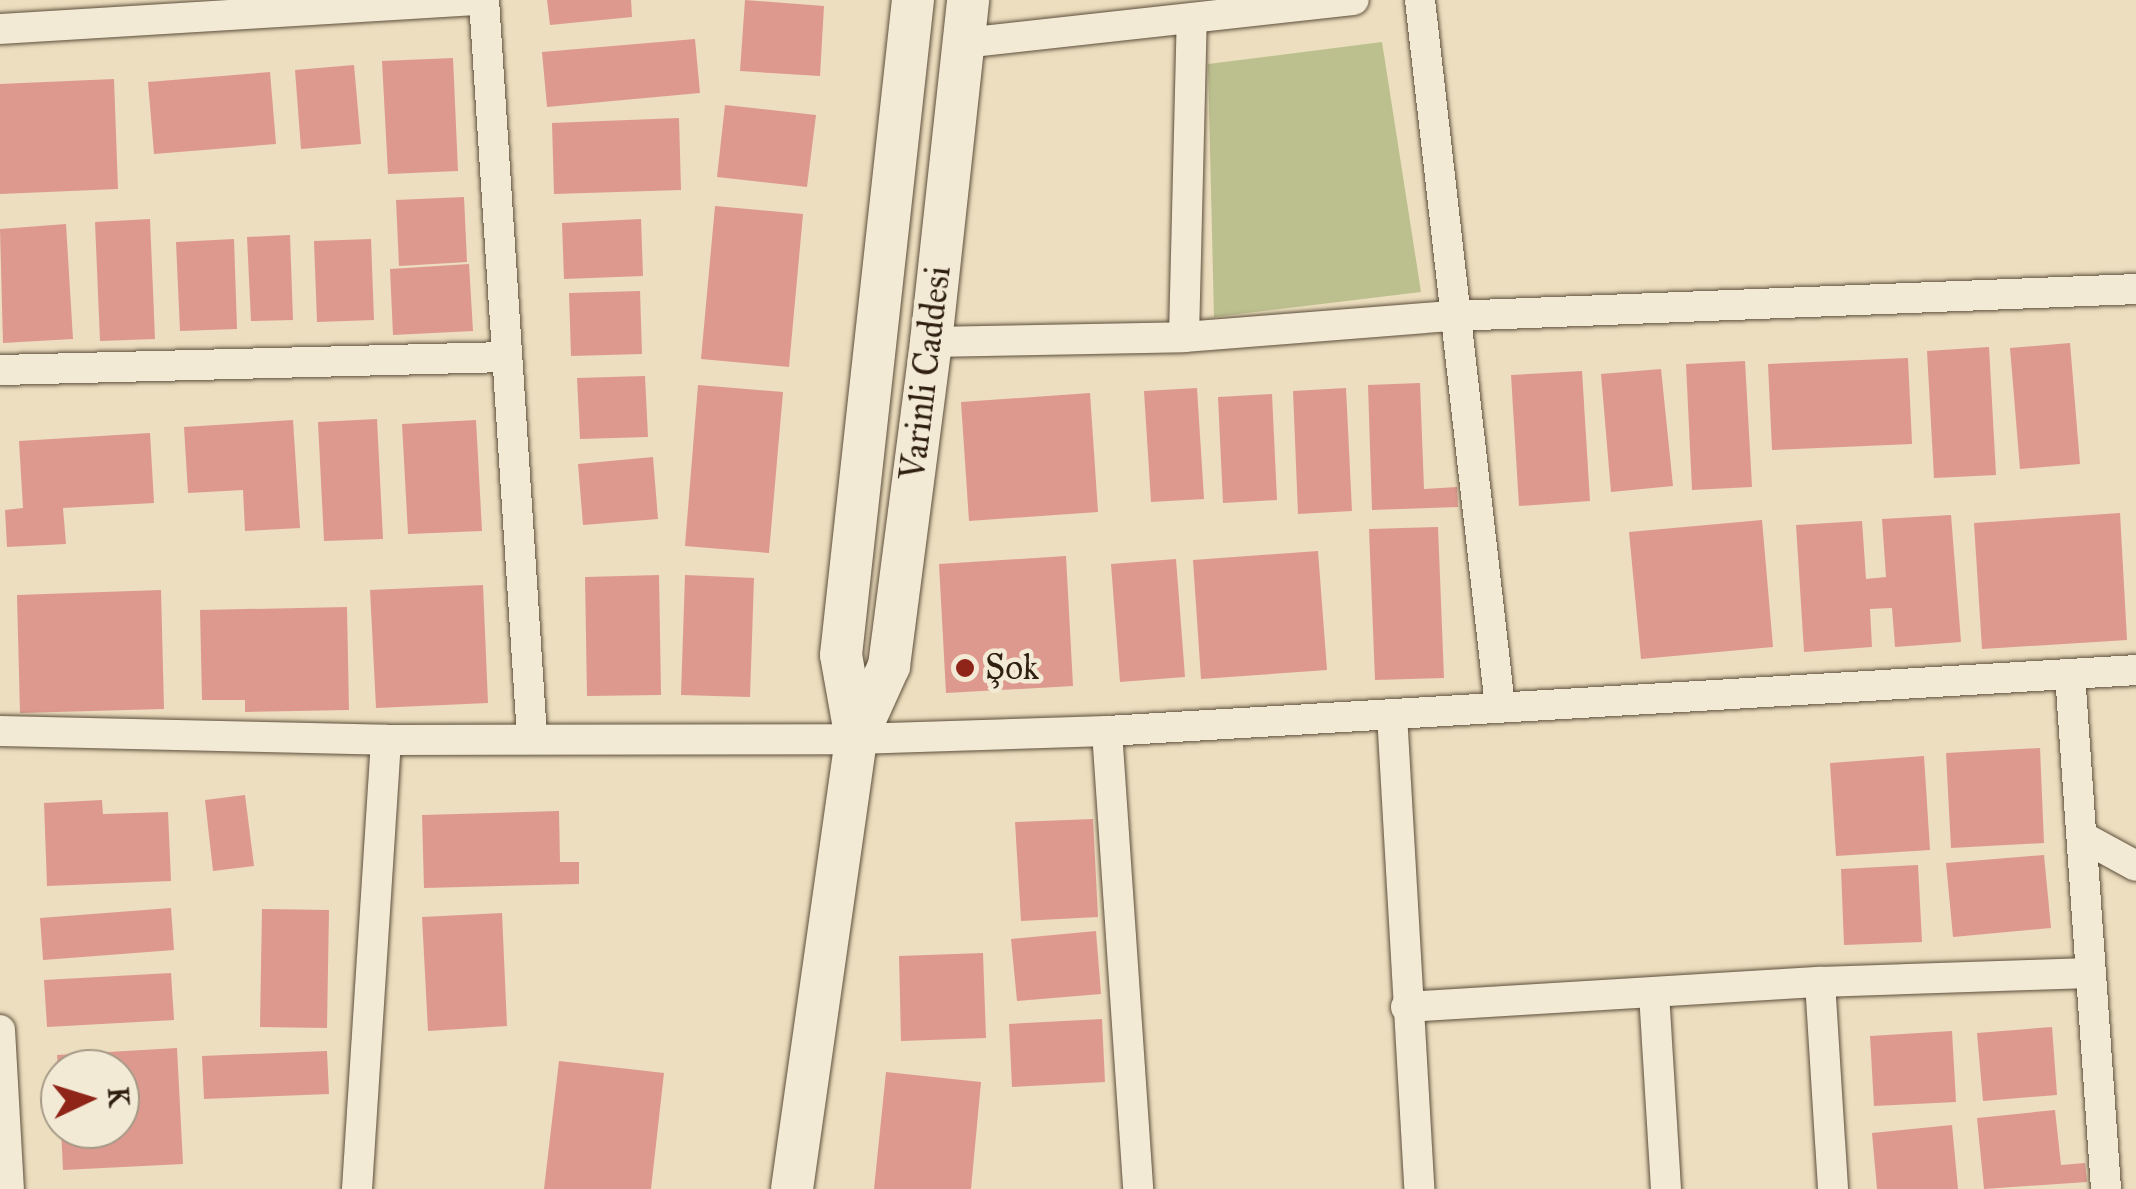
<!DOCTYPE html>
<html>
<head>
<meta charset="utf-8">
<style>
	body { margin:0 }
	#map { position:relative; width:2136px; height:1189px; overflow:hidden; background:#ecdebe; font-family:"IM FELL Great Primer",serif }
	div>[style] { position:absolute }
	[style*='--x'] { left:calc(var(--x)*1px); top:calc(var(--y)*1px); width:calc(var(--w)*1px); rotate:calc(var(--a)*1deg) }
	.green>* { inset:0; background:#bcc08f }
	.building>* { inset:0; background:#de998f }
	.roads { filter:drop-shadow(0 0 2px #5e4f3c) drop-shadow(0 0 2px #5e4f3c) }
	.street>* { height:30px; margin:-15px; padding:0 15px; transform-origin:15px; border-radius:15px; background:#f3ead5 }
	.secondary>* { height:42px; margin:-21px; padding:0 21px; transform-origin:21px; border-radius:21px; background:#f3ead5 }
	.dots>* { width:28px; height:28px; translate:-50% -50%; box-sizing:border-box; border:5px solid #f3ead5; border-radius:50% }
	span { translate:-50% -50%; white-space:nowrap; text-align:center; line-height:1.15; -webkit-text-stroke:9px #f3ead5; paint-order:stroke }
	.street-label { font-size:35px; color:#2f1f10 }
	.poi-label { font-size:35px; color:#2f1f10 }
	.left { translate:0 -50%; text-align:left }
	.north { position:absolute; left:40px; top:1049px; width:100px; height:100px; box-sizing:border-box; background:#f3ead5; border:2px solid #a59986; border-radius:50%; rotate:86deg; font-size:28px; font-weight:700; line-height:40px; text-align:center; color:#2f1f10 }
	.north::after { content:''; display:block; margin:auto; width:35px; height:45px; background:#8f2418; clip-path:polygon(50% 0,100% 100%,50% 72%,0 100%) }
</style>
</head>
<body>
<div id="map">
	<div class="green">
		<i style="clip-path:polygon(1382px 42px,1421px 292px,1214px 317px,1208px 64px)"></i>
	</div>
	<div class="building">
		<i style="clip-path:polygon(547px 0,631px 0,632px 17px,550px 25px)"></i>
		<i style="clip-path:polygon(745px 0,824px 6px,820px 76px,740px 71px)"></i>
		<i style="clip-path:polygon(695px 39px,700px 93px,547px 107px,542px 52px)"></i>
		<i style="clip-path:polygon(453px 58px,458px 171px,388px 174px,382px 61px)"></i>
		<i style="clip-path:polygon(354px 65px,361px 144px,301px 149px,295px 70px)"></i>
		<i style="clip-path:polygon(270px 72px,276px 144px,154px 154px,148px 82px)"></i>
		<i style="clip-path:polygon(114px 79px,118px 189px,0 194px,0 84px)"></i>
		<i style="clip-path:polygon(725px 105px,816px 115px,807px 187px,717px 177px)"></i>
		<i style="clip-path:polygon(679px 118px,681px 190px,554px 194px,552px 123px)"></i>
		<i style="clip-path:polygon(464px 197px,467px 262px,399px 266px,396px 200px)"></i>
		<i style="clip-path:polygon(715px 206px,803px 214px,789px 367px,701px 359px)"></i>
		<i style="clip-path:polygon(150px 219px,155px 339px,100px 341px,95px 222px)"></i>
		<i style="clip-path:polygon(641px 219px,643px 276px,564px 279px,562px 223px)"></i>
		<i style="clip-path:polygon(66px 224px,73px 339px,3px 343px,0 229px)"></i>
		<i style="clip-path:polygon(290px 235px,293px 320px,251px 321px,247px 237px)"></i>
		<i style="clip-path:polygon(234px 239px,237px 329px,180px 331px,176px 242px)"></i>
		<i style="clip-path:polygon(371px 239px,374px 320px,317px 322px,314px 241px)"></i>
		<i style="clip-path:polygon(469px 264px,473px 331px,393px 335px,390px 269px)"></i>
		<i style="clip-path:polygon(640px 291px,642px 354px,571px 356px,569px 293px)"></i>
		<i style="clip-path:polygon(2070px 343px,2080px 464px,2020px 469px,2010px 348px)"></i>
		<i style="clip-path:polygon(1989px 347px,1996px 475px,1934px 478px,1927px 351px)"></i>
		<i style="clip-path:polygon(1908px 358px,1912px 444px,1772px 450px,1768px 364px)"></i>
		<i style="clip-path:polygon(1745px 361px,1752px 487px,1692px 490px,1686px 364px)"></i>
		<i style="clip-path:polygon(1661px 369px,1673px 486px,1611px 492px,1601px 374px)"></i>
		<i style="clip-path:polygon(1582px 371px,1590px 501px,1519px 506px,1511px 375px)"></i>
		<i style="clip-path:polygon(645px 376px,648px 437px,580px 439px,577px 378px)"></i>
		<i style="clip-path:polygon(1420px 383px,1424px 489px,1457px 487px,1458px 507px,1372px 510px,1368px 385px)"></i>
		<i style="clip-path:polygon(698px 385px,783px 392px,769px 553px,685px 546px)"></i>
		<i style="clip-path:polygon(1197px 388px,1204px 499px,1151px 502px,1144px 391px)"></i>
		<i style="clip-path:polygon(1346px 388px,1352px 511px,1298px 514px,1293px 391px)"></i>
		<i style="clip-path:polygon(1090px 393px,1098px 512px,969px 521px,961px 402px)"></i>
		<i style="clip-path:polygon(1272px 394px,1277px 500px,1223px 503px,1218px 397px)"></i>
		<i style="clip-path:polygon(377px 419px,383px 539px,324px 541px,318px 422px)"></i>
		<i style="clip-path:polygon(293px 420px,300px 528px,245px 531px,243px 490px,188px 493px,184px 427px)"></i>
		<i style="clip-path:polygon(476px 420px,482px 531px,408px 534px,402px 424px)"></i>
		<i style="clip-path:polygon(150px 433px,154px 503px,63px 508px,66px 544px,7px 547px,5px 510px,23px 508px,19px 441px)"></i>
		<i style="clip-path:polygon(653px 457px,658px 519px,583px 525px,578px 464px)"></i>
		<i style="clip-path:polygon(2120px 513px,2127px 640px,1982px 649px,1974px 523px)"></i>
		<i style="clip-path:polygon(1951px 515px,1961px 642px,1895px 647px,1892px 608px,1870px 609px,1872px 647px,1804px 652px,1796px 525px,1862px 521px,1866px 579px,1886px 577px,1882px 519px)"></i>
		<i style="clip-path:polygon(1762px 520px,1773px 647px,1641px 659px,1629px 532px)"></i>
		<i style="clip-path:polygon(1438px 527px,1444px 678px,1375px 680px,1369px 529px)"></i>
		<i style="clip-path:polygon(1318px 551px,1327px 670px,1201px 679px,1193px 560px)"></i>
		<i style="clip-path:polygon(1066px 556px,1073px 686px,946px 693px,939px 564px)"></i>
		<i style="clip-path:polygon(1176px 559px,1185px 677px,1120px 682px,1111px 564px)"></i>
		<i style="clip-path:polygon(659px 575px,661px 695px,587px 696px,585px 577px)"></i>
		<i style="clip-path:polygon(685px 575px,754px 578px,750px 697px,681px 695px)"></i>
		<i style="clip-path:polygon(483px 585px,488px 703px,376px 708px,370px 590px)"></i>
		<i style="clip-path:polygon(161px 590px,164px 709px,20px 713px,17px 595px)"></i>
		<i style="clip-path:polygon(347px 607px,349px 710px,245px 712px,245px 700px,202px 700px,200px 610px)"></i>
		<i style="clip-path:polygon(2040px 748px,2044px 843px,1951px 848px,1946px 753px)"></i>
		<i style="clip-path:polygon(1924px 756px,1930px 850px,1836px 856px,1830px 763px)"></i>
		<i style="clip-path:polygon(245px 795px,254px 866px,213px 871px,205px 800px)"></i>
		<i style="clip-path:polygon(102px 800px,103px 814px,168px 812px,171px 881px,47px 886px,44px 803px)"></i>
		<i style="clip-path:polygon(559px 811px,560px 862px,579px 862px,579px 884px,424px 888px,422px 815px)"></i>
		<i style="clip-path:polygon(1093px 819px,1098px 917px,1021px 921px,1015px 822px)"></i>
		<i style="clip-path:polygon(2044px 855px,2051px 928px,1953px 937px,1946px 863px)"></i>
		<i style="clip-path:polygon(1918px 865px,1922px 942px,1844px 945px,1841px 869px)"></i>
		<i style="clip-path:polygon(171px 908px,174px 950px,43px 960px,40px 918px)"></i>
		<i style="clip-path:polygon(262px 909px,329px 910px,327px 1028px,260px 1027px)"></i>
		<i style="clip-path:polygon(502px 913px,507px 1026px,428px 1031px,422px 917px)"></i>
		<i style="clip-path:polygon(1096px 931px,1101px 994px,1017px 1001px,1011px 939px)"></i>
		<i style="clip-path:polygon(983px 953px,986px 1038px,901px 1041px,899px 956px)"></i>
		<i style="clip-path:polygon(171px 973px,174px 1020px,47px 1027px,44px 980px)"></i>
		<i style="clip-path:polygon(1102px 1019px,1105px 1082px,1012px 1087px,1009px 1024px)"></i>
		<i style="clip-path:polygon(2052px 1027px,2057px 1095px,1983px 1101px,1977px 1033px)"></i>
		<i style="clip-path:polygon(1952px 1031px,1956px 1102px,1874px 1106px,1870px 1036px)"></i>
		<i style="clip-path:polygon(177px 1048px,183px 1164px,63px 1170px,61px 1129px,120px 1129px,120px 1069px,58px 1069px,57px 1055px)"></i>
		<i style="clip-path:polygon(327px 1051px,329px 1094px,204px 1099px,202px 1056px)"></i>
		<i style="clip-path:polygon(559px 1061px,664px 1073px,651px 1189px,544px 1189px)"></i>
		<i style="clip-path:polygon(886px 1072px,981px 1082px,971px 1189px,874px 1189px)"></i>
		<i style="clip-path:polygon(2055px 1110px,2061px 1165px,2085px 1163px,2087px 1182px,1984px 1189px,1977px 1118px)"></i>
		<i style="clip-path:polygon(1952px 1125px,1958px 1189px,1877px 1189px,1872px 1133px)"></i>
	</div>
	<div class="roads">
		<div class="street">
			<i style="--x:484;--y:0;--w:739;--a:86.27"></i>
			<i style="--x:1420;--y:0;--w:711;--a:83.54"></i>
			<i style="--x:0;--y:29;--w:482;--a:-3.5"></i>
			<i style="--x:964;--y:43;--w:392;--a:-6.3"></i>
			<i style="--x:1184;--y:337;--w:317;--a:-88.6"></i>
			<i style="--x:931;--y:342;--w:253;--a:-1.1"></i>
			<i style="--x:1184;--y:337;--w:270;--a:-4.5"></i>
			<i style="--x:1453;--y:316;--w:684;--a:-2.26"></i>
			<i style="--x:0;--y:370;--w:506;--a:-1.47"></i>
			<i style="--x:2070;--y:674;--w:516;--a:86"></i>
			<i style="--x:1392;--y:714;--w:476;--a:86.7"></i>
			<i style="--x:0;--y:731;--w:386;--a:1.3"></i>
			<i style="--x:386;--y:740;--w:470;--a:-0.1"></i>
			<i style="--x:856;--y:739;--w:251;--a:-1.8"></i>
			<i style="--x:1107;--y:731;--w:1031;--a:-3.39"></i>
			<i style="--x:1107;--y:731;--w:459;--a:86.1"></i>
			<i style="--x:2083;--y:837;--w:60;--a:28.7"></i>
			<i style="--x:1820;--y:982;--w:207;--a:86.4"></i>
			<i style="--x:1654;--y:993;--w:196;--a:86.5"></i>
			<i style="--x:1406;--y:1007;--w:415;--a:-3.5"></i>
			<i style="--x:1820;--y:982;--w:270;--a:-1.9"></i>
			<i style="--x:0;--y:1030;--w:159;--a:86.8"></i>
			<i style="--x:357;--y:1189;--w:450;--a:-86.3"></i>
		</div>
		<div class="secondary">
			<i style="--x:856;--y:739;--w:85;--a:-100.1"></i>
			<i style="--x:841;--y:655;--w:659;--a:-83.73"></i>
			<i style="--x:792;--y:1189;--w:455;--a:-81.9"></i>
			<i style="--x:856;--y:739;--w:80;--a:-65.7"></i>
			<i style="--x:889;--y:666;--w:327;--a:-82.6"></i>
			<i style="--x:931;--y:342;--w:344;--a:-83.8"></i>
		</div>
	</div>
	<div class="dots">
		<i style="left:965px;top:668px;background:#8f2418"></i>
	</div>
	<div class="street-label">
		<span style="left:926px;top:373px;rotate:-83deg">Varinli Caddesi</span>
	</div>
	<div class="poi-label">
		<span class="left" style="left:985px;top:668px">Şok</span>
	</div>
	<div class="north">K</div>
</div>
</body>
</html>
